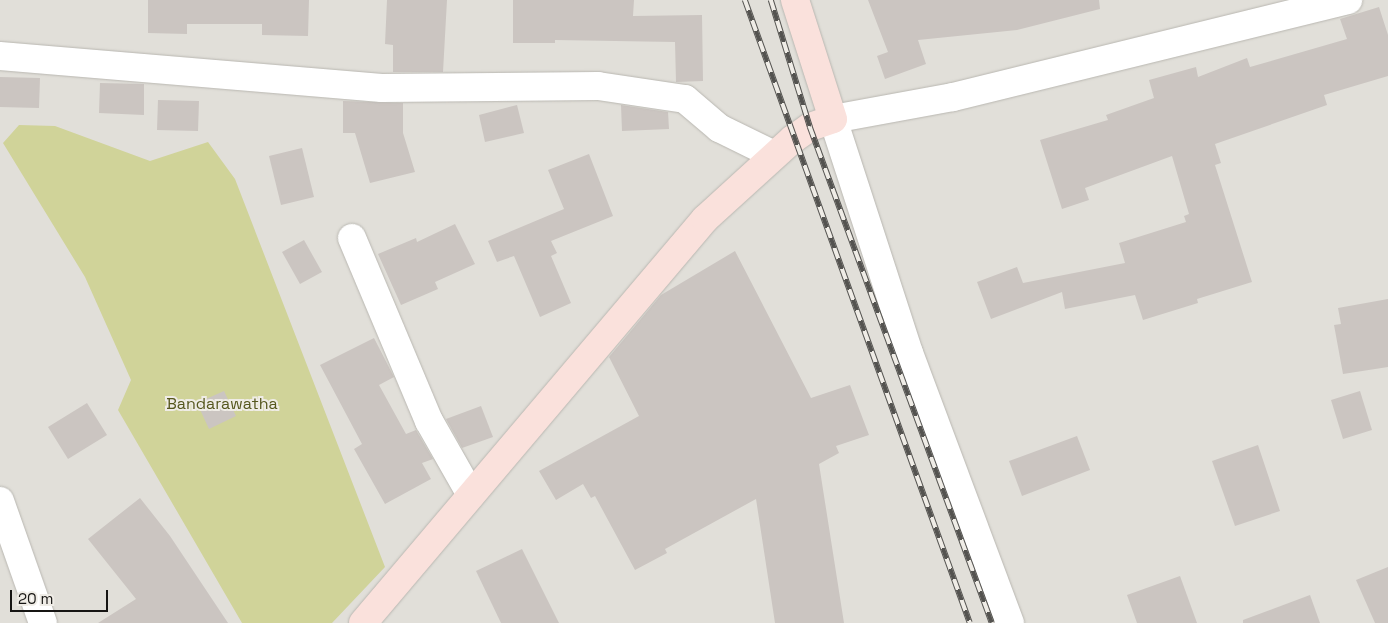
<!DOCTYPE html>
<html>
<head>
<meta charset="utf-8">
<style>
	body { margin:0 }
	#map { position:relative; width:1388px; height:623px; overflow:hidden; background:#e1dfd9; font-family:"Space Grotesk",sans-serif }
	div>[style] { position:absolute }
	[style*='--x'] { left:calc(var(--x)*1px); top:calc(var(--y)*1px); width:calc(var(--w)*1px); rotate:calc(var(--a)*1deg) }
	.green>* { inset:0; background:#d0d399 }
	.building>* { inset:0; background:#cbc5c1 }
	.roads { filter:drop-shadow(0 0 1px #b9b7b1) drop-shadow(0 0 1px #b9b7b1) }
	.street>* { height:28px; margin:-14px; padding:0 14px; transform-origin:14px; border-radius:14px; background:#fff }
	.secondary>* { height:28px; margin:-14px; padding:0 14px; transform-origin:14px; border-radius:14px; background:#fae1dc }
	.rail>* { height:5.5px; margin-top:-2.75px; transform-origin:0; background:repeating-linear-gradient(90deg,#efece6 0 11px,#545350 0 22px); box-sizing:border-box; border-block:1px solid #545350 }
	span { translate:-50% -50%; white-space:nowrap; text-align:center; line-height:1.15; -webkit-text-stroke:4px #efece6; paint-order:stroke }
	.park-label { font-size:16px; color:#56571e }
	.scale { position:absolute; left:10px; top:590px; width:98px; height:22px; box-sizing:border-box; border:2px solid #161513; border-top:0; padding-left:6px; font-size:15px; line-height:18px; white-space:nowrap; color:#161513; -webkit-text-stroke:4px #efece6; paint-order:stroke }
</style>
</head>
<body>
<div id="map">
	<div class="green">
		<i style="clip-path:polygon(19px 125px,55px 126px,150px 161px,208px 142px,235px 179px,385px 567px,332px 623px,242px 623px,118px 410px,131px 380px,85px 277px,3px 143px)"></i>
	</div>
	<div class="building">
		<i style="clip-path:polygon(148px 0,309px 0,308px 36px,262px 35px,262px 24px,187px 24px,187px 34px,148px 33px)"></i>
		<i style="clip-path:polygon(387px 0,447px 0,443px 72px,393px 72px,393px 45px,385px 44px)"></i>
		<i style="clip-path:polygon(513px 0,634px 0,633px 16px,702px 15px,703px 81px,676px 82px,675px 42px,555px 40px,555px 43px,513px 43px)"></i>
		<i style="clip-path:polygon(868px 0,1099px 0,1100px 9px,1017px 30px,918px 40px,926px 64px,885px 79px,877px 56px,888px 52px)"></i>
		<i style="clip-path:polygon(1379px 7px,1388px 35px,1388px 76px,1324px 95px,1327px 105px,1215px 144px,1221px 163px,1215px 165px,1252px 282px,1197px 299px,1198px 303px,1143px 320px,1135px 295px,1065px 309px,1062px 292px,991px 319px,977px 282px,1017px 267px,1023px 283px,1125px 263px,1119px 243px,1186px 222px,1184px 216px,1189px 214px,1172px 156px,1085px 188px,1089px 200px,1062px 209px,1040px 140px,1108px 120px,1106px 115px,1154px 98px,1149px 80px,1196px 67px,1198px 77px,1247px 58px,1250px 67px,1347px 39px,1340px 19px)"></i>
		<i style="clip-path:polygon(0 77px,40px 78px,39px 108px,0 107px)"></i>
		<i style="clip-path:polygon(100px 83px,144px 84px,144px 115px,99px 113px)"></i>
		<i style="clip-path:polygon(158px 100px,199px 101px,198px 131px,157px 130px)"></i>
		<i style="clip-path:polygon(343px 101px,403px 103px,403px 133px,415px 172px,370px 183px,355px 133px,343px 133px)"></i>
		<i style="clip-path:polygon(517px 105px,524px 133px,485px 142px,479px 115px)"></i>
		<i style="clip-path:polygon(621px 105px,668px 112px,669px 129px,622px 131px)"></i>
		<i style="clip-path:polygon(302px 148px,314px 197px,281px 205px,269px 156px)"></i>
		<i style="clip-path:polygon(589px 154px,613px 216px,551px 241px,557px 253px,551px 256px,571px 303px,540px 317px,514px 256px,497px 262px,488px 241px,564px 209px,548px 170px)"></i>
		<i style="clip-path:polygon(455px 224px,475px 264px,435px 282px,438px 289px,401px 305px,378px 254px,416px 238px,417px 242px)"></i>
		<i style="clip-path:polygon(304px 240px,322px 272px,300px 284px,282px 252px)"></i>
		<i style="clip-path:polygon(735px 251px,811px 398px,850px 385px,869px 435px,836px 446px,839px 453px,819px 464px,844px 623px,775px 623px,756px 499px,665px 549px,667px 553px,635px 570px,595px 496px,591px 498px,583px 484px,556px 500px,539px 471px,639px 416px,609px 357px,661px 295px)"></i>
		<i style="clip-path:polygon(1388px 299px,1388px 367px,1343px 374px,1334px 325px,1341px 324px,1338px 308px)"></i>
		<i style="clip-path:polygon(374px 338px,394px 377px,379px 385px,406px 434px,416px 430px,433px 459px,422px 463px,431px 479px,385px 504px,354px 449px,362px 444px,320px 365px)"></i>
		<i style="clip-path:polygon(224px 391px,236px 416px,209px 429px,197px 403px)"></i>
		<i style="clip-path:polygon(1360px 391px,1372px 430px,1343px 439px,1331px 400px)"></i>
		<i style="clip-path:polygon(87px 403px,107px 435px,68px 459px,48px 427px)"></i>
		<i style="clip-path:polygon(481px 406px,493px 437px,462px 448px,446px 419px)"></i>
		<i style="clip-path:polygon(1077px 436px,1090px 470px,1022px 496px,1009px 461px)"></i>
		<i style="clip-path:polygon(1258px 445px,1280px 511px,1235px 526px,1212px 461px)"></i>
		<i style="clip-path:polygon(140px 498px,170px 536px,228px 623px,98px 623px,136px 599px,88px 539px)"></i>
		<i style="clip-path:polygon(522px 549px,559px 623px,501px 623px,476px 571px)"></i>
		<i style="clip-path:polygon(1388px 567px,1388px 623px,1375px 623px,1356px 580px)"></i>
		<i style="clip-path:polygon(1180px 576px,1197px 623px,1137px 623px,1127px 595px)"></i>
		<i style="clip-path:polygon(1310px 595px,1320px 623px,1243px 623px,1243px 620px)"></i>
	</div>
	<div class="roads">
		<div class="street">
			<i style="--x:0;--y:56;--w:383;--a:4.8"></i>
			<i style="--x:382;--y:88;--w:216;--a:-0.5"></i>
			<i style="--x:598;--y:86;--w:88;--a:8.5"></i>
			<i style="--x:685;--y:99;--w:45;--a:40.5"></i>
			<i style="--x:719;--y:128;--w:61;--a:26.1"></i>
			<i style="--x:352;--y:238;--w:199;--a:67.2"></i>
			<i style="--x:429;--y:421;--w:85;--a:60.4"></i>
			<i style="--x:0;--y:501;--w:129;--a:70.6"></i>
			<i style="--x:1010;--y:623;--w:288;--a:-110.5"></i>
			<i style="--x:909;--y:353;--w:246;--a:-108"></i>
			<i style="--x:833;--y:119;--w:122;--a:-10.4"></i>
			<i style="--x:953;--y:97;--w:407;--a:-13.8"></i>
		</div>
		<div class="secondary">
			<i style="--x:363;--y:623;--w:529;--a:-49.75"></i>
			<i style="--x:705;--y:219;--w:119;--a:-42.3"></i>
			<i style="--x:793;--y:139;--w:21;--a:-35"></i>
			<i style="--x:810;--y:127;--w:24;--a:-19"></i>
			<i style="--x:833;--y:119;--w:125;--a:-107.7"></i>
		</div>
	</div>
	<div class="rail">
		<i style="--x:745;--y:0;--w:662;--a:70.14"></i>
		<i style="--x:771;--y:0;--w:133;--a:72.9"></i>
		<i style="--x:810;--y:127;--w:528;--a:69.85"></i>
	</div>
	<div class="park-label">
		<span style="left:222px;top:404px">Bandarawatha</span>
	</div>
	<div class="scale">20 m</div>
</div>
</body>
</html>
